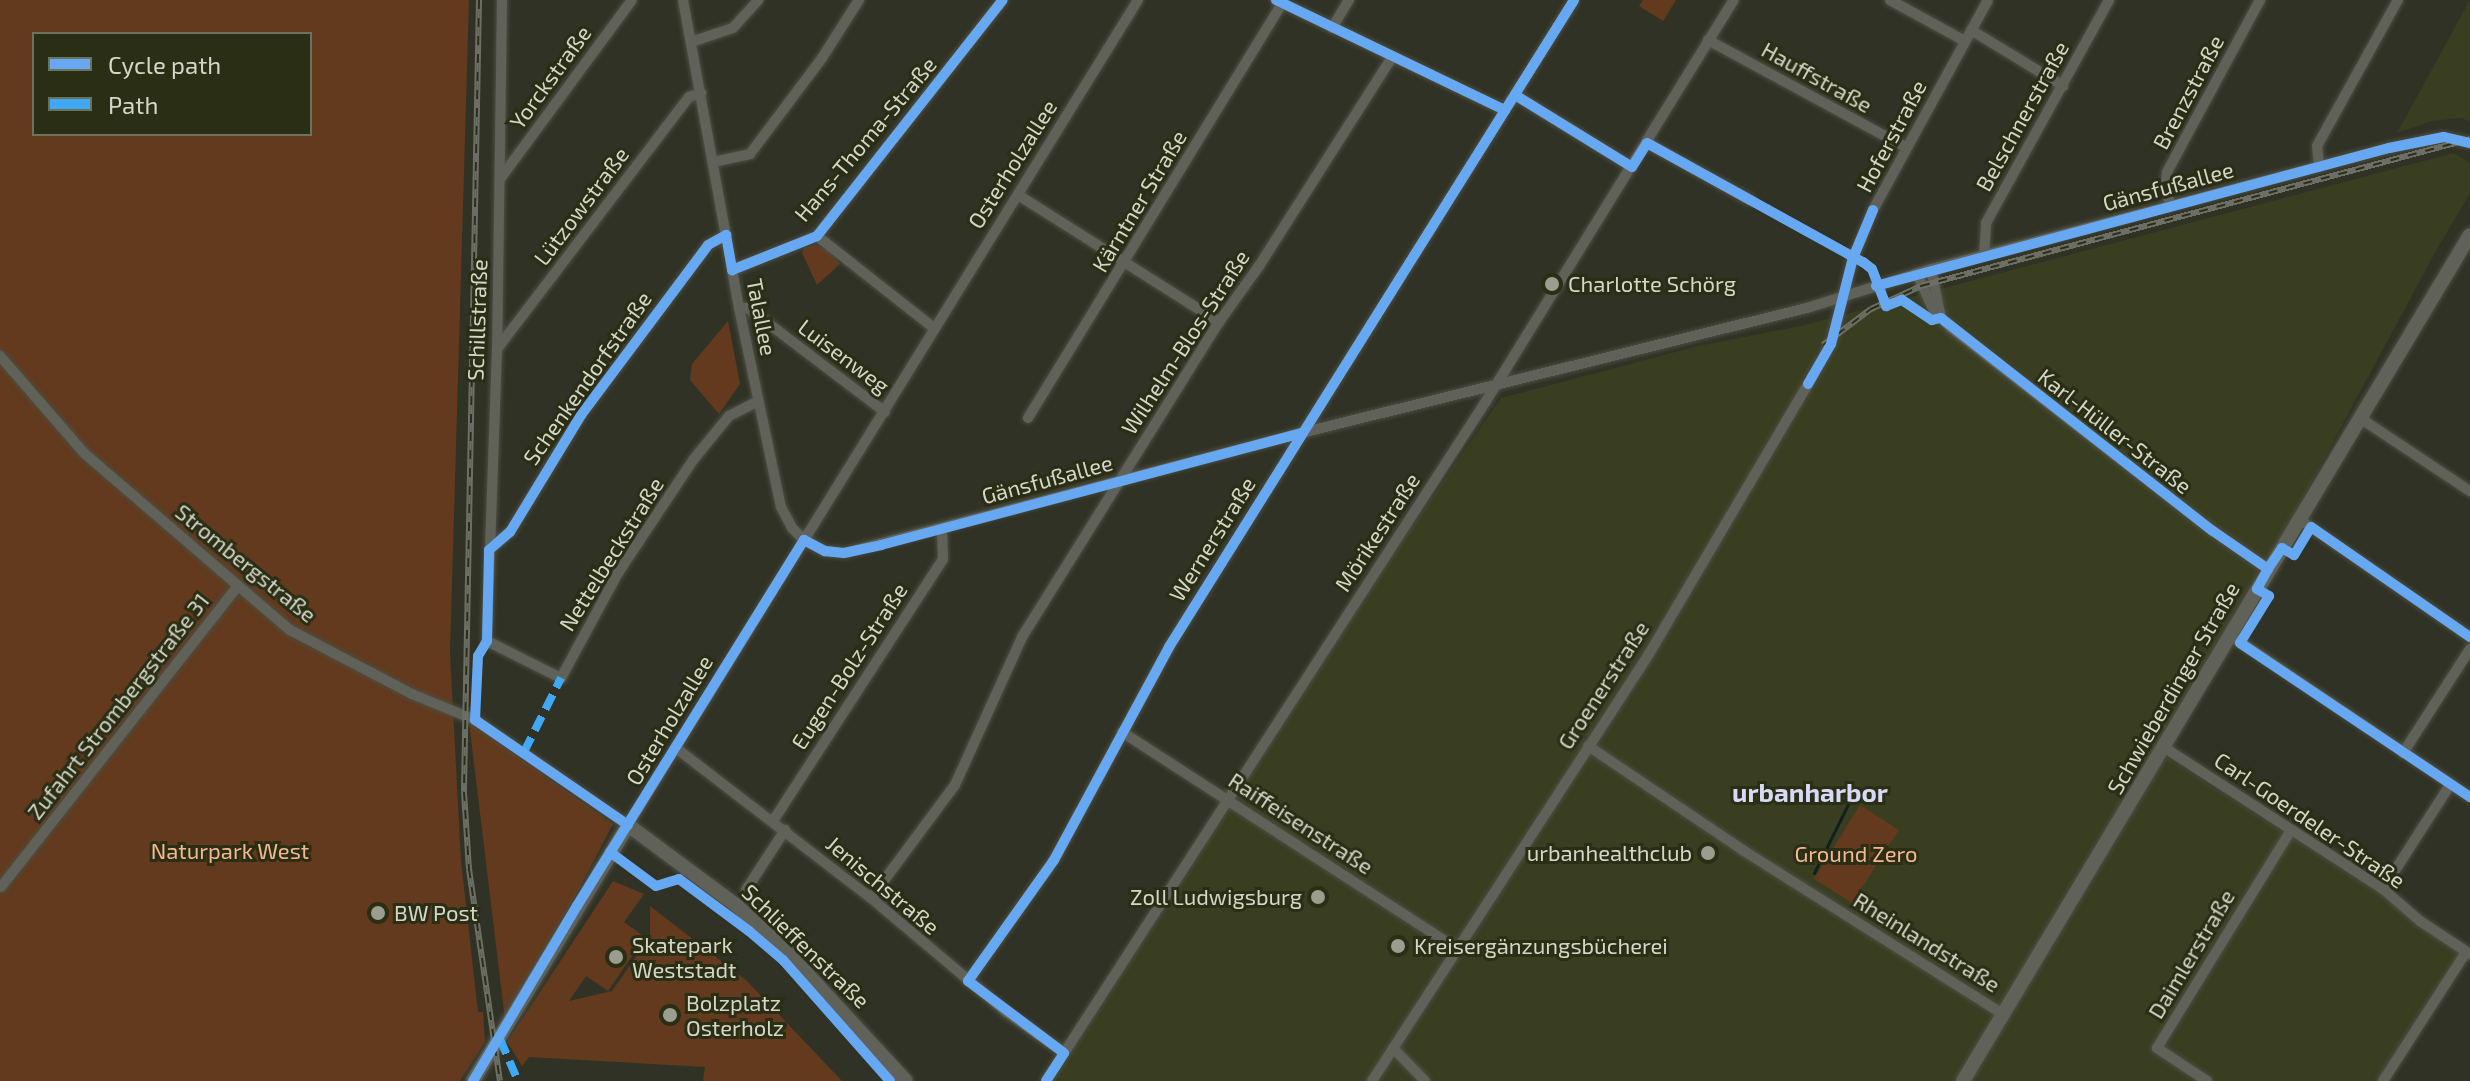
<!DOCTYPE html>
<html>
<head>
<meta charset="utf-8">
<style>
	body { margin:0 }
	#map { position:relative; width:2470px; height:1081px; overflow:hidden; background:#303225; font-family:"Exo 2",sans-serif }
	div>[style] { position:absolute }
	[style*='--x'] { left:calc(var(--x)*1px); top:calc(var(--y)*1px); width:calc(var(--w)*1px); rotate:calc(var(--a)*1deg) }
	.built>* { inset:0; background:#393e21 }
	.green>* { inset:0; background:#633a1d }
	.stream>* { height:3px; margin:-1.5px; padding:0 1.5px; transform-origin:1.5px; border-radius:1.5px; background:#10211d }
	.roads { filter:drop-shadow(0 0 2px #4d4e43) drop-shadow(0 0 2px #4d4e43) }
	.minor>* { height:10px; margin:-5px; padding:0 5px; transform-origin:5px; border-radius:5px; background:#606259 }
	.tertiary>* { height:14px; margin:-7px; padding:0 7px; transform-origin:7px; border-radius:7px; background:#606259 }
	.secondary>* { height:14px; margin:-7px; padding:0 7px; transform-origin:7px; border-radius:7px; background:#606259 }
	.rail>* { height:6px; margin-top:-3px; transform-origin:0; background:repeating-linear-gradient(90deg,#292e15 0 9px,#6d6f66 0 18px); box-sizing:border-box; border-block:2px solid #6d6f66 }
	.quiet>* { height:8px; margin-top:-4px; transform-origin:0; background:repeating-linear-gradient(90deg,#3fa9f5 0 16px,transparent 0 24px) }
	.cycleway>* { height:10px; margin:-5px; padding:0 5px; transform-origin:5px; border-radius:5px; background:#66a8f1 }
	.dots>* { width:22px; height:22px; translate:-50% -50%; box-sizing:border-box; border:4px solid #292e15; border-radius:50% }
	span { translate:-50% -50%; white-space:nowrap; text-align:center; line-height:1.15; -webkit-text-stroke:6px #292e15; paint-order:stroke }
	.street-label { font-size:22px; color:#d4d7c8 }
	.poi-label { font-size:22px; color:#d4d7c8 }
	.left { translate:0 -50%; text-align:left }
	.right { translate:-100% -50%; text-align:right }
	.park-label { font-size:22px; color:#f6b690 }
	.quarter-label { font-size:26px; color:#d7d9f6; font-weight:700 }
	.legend { position:absolute; left:32px; top:32px; width:280px; height:104px; box-sizing:border-box; background:#292e15; border:2px solid #6d725d; margin:0; padding:10px 14px; list-style:none; font-size:24px; color:#d4d7c8 }
	.legend li { display:flex; align-items:center; gap:16px; height:40px }
	.legend b { width:40px; border:2px solid #6d725d }
</style>
</head>
<body>
<div id="map">
	<div class="built">
		<i style="clip-path:polygon(2470px 0,2470px 122px,2462px 118px,2432px 121px,2397px 133px)"></i>
		<i style="clip-path:polygon(2454px 153px,2470px 163px,2470px 194px,2438px 247px,2164px 756px,2469px 951px,2381px 1081px,1051px 1081px,1388px 561px,1501px 398px,1698px 346px,1801px 326px)"></i>
		<i style="clip-path:polygon(2083px 239px,2085px 246px,1998px 269px,1996px 262px)"></i>
	</div>
	<div class="green">
		<i style="clip-path:polygon(evenodd,0 0,469px 0,450px 653px,461px 861px,478px 1012px,483px 1012px,485px 1042px,460px 1081px,0 1081px,0 0,34px 34px,310px 34px,310px 134px,34px 134px,34px 34px)"></i>
		<i style="clip-path:polygon(1643px 0,1676px 0,1663px 21px,1639px 6px)"></i>
		<i style="clip-path:polygon(815px 245px,828px 250px,840px 264px,817px 285px,802px 253px,804px 248px)"></i>
		<i style="clip-path:polygon(728px 321px,740px 384px,719px 414px,690px 380px,692px 364px)"></i>
		<i style="clip-path:polygon(469px 722px,613px 824px,506px 1028px)"></i>
		<i style="clip-path:polygon(1860px 805px,1899px 830px,1852px 903px,1814px 879px)"></i>
		<i style="clip-path:polygon(613px 881px,644px 894px,624px 922px,645px 937px,608px 991px,586px 976px,569px 1001px,612px 991px,650px 937px,650px 906px,747px 981px,842px 1081px,703px 1081px,705px 1067px,529px 1057px,522px 1066px,507px 1042px)"></i>
	</div>
	<div class="stream">
		<i style="--x:1814;--y:873;--w:81;--a:-63.7"></i>
	</div>
	<div class="roads">
		<div class="minor">
			<i style="--x:502;--y:0;--w:349;--a:90.8"></i>
			<i style="--x:497;--y:349;--w:292;--a:92"></i>
			<i style="--x:487;--y:641;--w:83;--a:26.6"></i>
			<i style="--x:561;--y:678;--w:119;--a:-61.5"></i>
			<i style="--x:618;--y:573;--w:136;--a:-56.4"></i>
			<i style="--x:693;--y:460;--w:57;--a:-50.7"></i>
			<i style="--x:729;--y:416;--w:33;--a:-27"></i>
			<i style="--x:683;--y:0;--w:313;--a:79.7"></i>
			<i style="--x:739;--y:308;--w:203;--a:78.1"></i>
			<i style="--x:781;--y:507;--w:24;--a:62"></i>
			<i style="--x:792;--y:528;--w:17;--a:45"></i>
			<i style="--x:804;--y:540;--w:24;--a:28"></i>
			<i style="--x:825;--y:551;--w:19;--a:6"></i>
			<i style="--x:844;--y:553;--w:472;--a:-14.7"></i>
			<i style="--x:1301;--y:433;--w:521;--a:-13.88"></i>
			<i style="--x:1807;--y:308;--w:130;--a:-17.5"></i>
			<i style="--x:1931;--y:269;--w:474;--a:-14.8"></i>
			<i style="--x:2389;--y:148;--w:56;--a:-11.3"></i>
			<i style="--x:2444;--y:137;--w:27;--a:13"></i>
			<i style="--x:1276;--y:0;--w:254;--a:25.7"></i>
			<i style="--x:1890;--y:0;--w:85;--a:28.7"></i>
			<i style="--x:1332;--y:28;--w:33;--a:-59"></i>
			<i style="--x:1971;--y:30;--w:108;--a:31.3"></i>
			<i style="--x:1708;--y:40;--w:226;--a:28.5"></i>
			<i style="--x:691;--y:42;--w:44;--a:-18.4"></i>
			<i style="--x:733;--y:28;--w:38;--a:-48"></i>
			<i style="--x:1515;--y:95;--w:137;--a:31.6"></i>
			<i style="--x:1647;--y:143;--w:118;--a:29"></i>
			<i style="--x:713;--y:162;--w:38;--a:-12"></i>
			<i style="--x:750;--y:154;--w:120;--a:-53.1"></i>
			<i style="--x:822;--y:58;--w:69;--a:-57.5"></i>
			<i style="--x:2319;--y:167;--w:21;--a:-95"></i>
			<i style="--x:2317;--y:146;--w:167;--a:-61"></i>
			<i style="--x:500;--y:179;--w:222;--a:-53.6"></i>
			<i style="--x:1018;--y:195;--w:238;--a:32.3"></i>
			<i style="--x:2171;--y:206;--w:18;--a:-109"></i>
			<i style="--x:2165;--y:189;--w:17;--a:-83"></i>
			<i style="--x:2167;--y:172;--w:196;--a:-61.6"></i>
			<i style="--x:817;--y:236;--w:150;--a:38.2"></i>
			<i style="--x:1984;--y:255;--w:32;--a:-86"></i>
			<i style="--x:1986;--y:223;--w:255;--a:-61.1"></i>
			<i style="--x:1931;--y:269;--w:50;--a:78.5"></i>
			<i style="--x:732;--y:270;--w:92;--a:-21.8"></i>
			<i style="--x:817;--y:236;--w:300;--a:-51.8"></i>
			<i style="--x:1917;--y:274;--w:41;--a:65.3"></i>
			<i style="--x:1934;--y:311;--w:24;--a:45"></i>
			<i style="--x:1951;--y:328;--w:331;--a:37.8"></i>
			<i style="--x:2213;--y:531;--w:67;--a:34.6"></i>
			<i style="--x:739;--y:308;--w:9;--a:0"></i>
			<i style="--x:748;--y:308;--w:172;--a:37.2"></i>
			<i style="--x:497;--y:349;--w:317;--a:-52.7"></i>
			<i style="--x:689;--y:97;--w:13;--a:-18"></i>
			<i style="--x:0;--y:356;--w:128;--a:49.1"></i>
			<i style="--x:84;--y:453;--w:272;--a:40.7"></i>
			<i style="--x:290;--y:630;--w:138;--a:27.7"></i>
			<i style="--x:412;--y:694;--w:68;--a:22.4"></i>
			<i style="--x:475;--y:720;--w:186;--a:34.5"></i>
			<i style="--x:628;--y:825;--w:970;--a:-58.28"></i>
			<i style="--x:1028;--y:418;--w:486;--a:-58.5"></i>
			<i style="--x:2360;--y:418;--w:132;--a:33.6"></i>
			<i style="--x:2299;--y:519;--w:208;--a:34.6"></i>
			<i style="--x:489;--y:550;--w:28;--a:-41"></i>
			<i style="--x:510;--y:532;--w:137;--a:-58.7"></i>
			<i style="--x:581;--y:415;--w:212;--a:-53.2"></i>
			<i style="--x:708;--y:245;--w:21;--a:-29"></i>
			<i style="--x:2230;--y:635;--w:290;--a:34"></i>
			<i style="--x:1122;--y:732;--w:399;--a:32.9"></i>
			<i style="--x:1588;--y:746;--w:188;--a:33.9"></i>
			<i style="--x:1744;--y:851;--w:307;--a:32.2"></i>
			<i style="--x:676;--y:748;--w:246;--a:37.6"></i>
			<i style="--x:871;--y:898;--w:175;--a:40.1"></i>
			<i style="--x:1005;--y:1011;--w:72;--a:35.4"></i>
			<i style="--x:2165;--y:748;--w:260;--a:32.9"></i>
			<i style="--x:2383;--y:889;--w:49;--a:40.9"></i>
			<i style="--x:2420;--y:921;--w:60;--a:33.4"></i>
			<i style="--x:2403;--y:753;--w:124;--a:-57.2"></i>
			<i style="--x:773;--y:821;--w:312;--a:-57"></i>
			<i style="--x:943;--y:559;--w:30;--a:-92"></i>
			<i style="--x:1;--y:887;--w:382;--a:-51.8"></i>
			<i style="--x:2383;--y:889;--w:124;--a:-57.2"></i>
			<i style="--x:746;--y:890;--w:72;--a:-57"></i>
			<i style="--x:871;--y:898;--w:141;--a:-53.4"></i>
			<i style="--x:955;--y:785;--w:162;--a:-65.6"></i>
			<i style="--x:1022;--y:637;--w:372;--a:-58"></i>
			<i style="--x:1219;--y:322;--w:69;--a:-54.5"></i>
			<i style="--x:1259;--y:266;--w:248;--a:-57.5"></i>
			<i style="--x:968;--y:981;--w:148;--a:-54.6"></i>
			<i style="--x:1054;--y:860;--w:242;--a:-61.6"></i>
			<i style="--x:1169;--y:647;--w:763;--a:-57.95"></i>
			<i style="--x:1393;--y:1048;--w:46;--a:45.9"></i>
			<i style="--x:1046;--y:1081;--w:810;--a:-57.09"></i>
			<i style="--x:1486;--y:401;--w:471;--a:-58.3"></i>
			<i style="--x:1372;--y:1081;--w:509;--a:-57.03"></i>
			<i style="--x:1649;--y:654;--w:313;--a:-59.5"></i>
			<i style="--x:1808;--y:384;--w:46;--a:-60.1"></i>
			<i style="--x:1831;--y:344;--w:89;--a:-75.7"></i>
			<i style="--x:1853;--y:258;--w:52;--a:-67.4"></i>
			<i style="--x:1873;--y:210;--w:239;--a:-61.3"></i>
			<i style="--x:2207;--y:1081;--w:60;--a:-146.6"></i>
			<i style="--x:2157;--y:1048;--w:256;--a:-58.4"></i>
			<i style="--x:2383;--y:1081;--w:153;--a:-57.2"></i>
		</div>
		<div class="tertiary">
			<i style="--x:473;--y:1081;--w:299;--a:-58.8"></i>
			<i style="--x:628;--y:825;--w:136;--a:36.6"></i>
			<i style="--x:737;--y:906;--w:65;--a:42.5"></i>
			<i style="--x:785;--y:950;--w:178;--a:47.3"></i>
		</div>
		<div class="secondary">
			<i style="--x:1963;--y:1081;--w:986;--a:-59.07"></i>
		</div>
	</div>
	<div class="rail">
		<i style="--x:479;--y:0;--w:792;--a:91.09"></i>
		<i style="--x:464;--y:792;--w:77;--a:86.3"></i>
		<i style="--x:469;--y:869;--w:214;--a:81.7"></i>
		<i style="--x:1823;--y:345;--w:60;--a:-36.9"></i>
		<i style="--x:1871;--y:309;--w:55;--a:-24.7"></i>
		<i style="--x:1921;--y:286;--w:568;--a:-14.99"></i>
	</div>
	<div class="quiet">
		<i style="--x:524;--y:752;--w:83;--a:-63.4"></i>
		<i style="--x:500;--y:1039;--w:46;--a:66.8"></i>
	</div>
	<div class="cycleway">
		<i style="--x:1276;--y:0;--w:254;--a:25.7"></i>
		<i style="--x:1515;--y:95;--w:137;--a:31.6"></i>
		<i style="--x:1632;--y:167;--w:28;--a:-58"></i>
		<i style="--x:1647;--y:143;--w:247;--a:28.9"></i>
		<i style="--x:1863;--y:262;--w:11;--a:38"></i>
		<i style="--x:1872;--y:269;--w:40;--a:69"></i>
		<i style="--x:1886;--y:306;--w:17;--a:-21"></i>
		<i style="--x:1902;--y:300;--w:36;--a:34"></i>
		<i style="--x:1932;--y:320;--w:9;--a:-13"></i>
		<i style="--x:1941;--y:318;--w:345;--a:38.1"></i>
		<i style="--x:2213;--y:531;--w:67;--a:34.6"></i>
		<i style="--x:1876;--y:286;--w:531;--a:-15.06"></i>
		<i style="--x:2389;--y:148;--w:56;--a:-11.3"></i>
		<i style="--x:2444;--y:137;--w:27;--a:13"></i>
		<i style="--x:1808;--y:384;--w:46;--a:-60.1"></i>
		<i style="--x:1831;--y:344;--w:89;--a:-75.7"></i>
		<i style="--x:1853;--y:258;--w:52;--a:-67.4"></i>
		<i style="--x:2470;--y:637;--w:193;--a:-145.3"></i>
		<i style="--x:2311;--y:527;--w:33;--a:121"></i>
		<i style="--x:2294;--y:555;--w:14;--a:-150"></i>
		<i style="--x:2282;--y:548;--w:25;--a:124"></i>
		<i style="--x:2268;--y:569;--w:23;--a:119"></i>
		<i style="--x:2257;--y:589;--w:14;--a:30"></i>
		<i style="--x:2269;--y:596;--w:55;--a:121.7"></i>
		<i style="--x:2240;--y:643;--w:277;--a:33.8"></i>
		<i style="--x:628;--y:825;--w:186;--a:-145.5"></i>
		<i style="--x:475;--y:720;--w:64;--a:-87.3"></i>
		<i style="--x:478;--y:656;--w:17;--a:-59"></i>
		<i style="--x:487;--y:641;--w:91;--a:-88.7"></i>
		<i style="--x:489;--y:550;--w:28;--a:-41"></i>
		<i style="--x:510;--y:532;--w:137;--a:-58.7"></i>
		<i style="--x:581;--y:415;--w:212;--a:-53.2"></i>
		<i style="--x:708;--y:245;--w:21;--a:-29"></i>
		<i style="--x:726;--y:235;--w:36;--a:80"></i>
		<i style="--x:732;--y:270;--w:92;--a:-21.8"></i>
		<i style="--x:817;--y:236;--w:300;--a:-51.8"></i>
		<i style="--x:610;--y:852;--w:57;--a:36.5"></i>
		<i style="--x:656;--y:886;--w:24;--a:-17"></i>
		<i style="--x:679;--y:879;--w:87;--a:36.6"></i>
		<i style="--x:749;--y:931;--w:45;--a:40.5"></i>
		<i style="--x:783;--y:960;--w:162;--a:48.5"></i>
		<i style="--x:473;--y:1081;--w:204;--a:-59.3"></i>
		<i style="--x:577;--y:906;--w:431;--a:-58.2"></i>
		<i style="--x:804;--y:540;--w:24;--a:28"></i>
		<i style="--x:825;--y:551;--w:19;--a:6"></i>
		<i style="--x:844;--y:553;--w:38;--a:-12"></i>
		<i style="--x:881;--y:545;--w:435;--a:-14.9"></i>
		<i style="--x:1046;--y:1081;--w:33;--a:-57"></i>
		<i style="--x:1064;--y:1053;--w:120;--a:-143.1"></i>
		<i style="--x:968;--y:981;--w:148;--a:-54.6"></i>
		<i style="--x:1054;--y:860;--w:242;--a:-61.6"></i>
		<i style="--x:1169;--y:647;--w:763;--a:-57.95"></i>
	</div>
	<div class="dots">
		<i style="left:1552px;top:284px;background:#9b9d8f"></i>
		<i style="left:1708px;top:853px;background:#9b9d8f"></i>
		<i style="left:1318px;top:897px;background:#9b9d8f"></i>
		<i style="left:378px;top:913px;background:#9b9d8f"></i>
		<i style="left:1398px;top:946px;background:#9b9d8f"></i>
		<i style="left:616px;top:957px;background:#9b9d8f"></i>
		<i style="left:670px;top:1015px;background:#9b9d8f"></i>
	</div>
	<div class="street-label">
		<span style="left:550px;top:77px;rotate:-54deg">Yorckstraße</span>
		<span style="left:1817px;top:77px;rotate:29deg">Hauffstraße</span>
		<span style="left:2188px;top:92px;rotate:-62deg">Brenzstraße</span>
		<span style="left:2022px;top:116px;rotate:-61deg">Belschnerstraße</span>
		<span style="left:1891px;top:136px;rotate:-62deg">Hoferstraße</span>
		<span style="left:865px;top:139px;rotate:-50deg">Hans-Thoma-Straße</span>
		<span style="left:1012px;top:164px;rotate:-58deg">Osterholzallee</span>
		<span style="left:2168px;top:186px;rotate:-15deg">Gänsfußallee</span>
		<span style="left:1139px;top:201px;rotate:-59deg">Kärntner Straße</span>
		<span style="left:581px;top:206px;rotate:-53deg">Lützowstraße</span>
		<span style="left:762px;top:317px;rotate:79deg">Talallee</span>
		<span style="left:477px;top:320px;rotate:-88deg">Schillstraße</span>
		<span style="left:1185px;top:342px;rotate:-57deg">Wilhelm-Blos-Straße</span>
		<span style="left:844px;top:356px;rotate:37deg">Luisenweg</span>
		<span style="left:587px;top:378px;rotate:-55deg">Schenkendorfstraße</span>
		<span style="left:2115px;top:431px;rotate:38deg">Karl-Hüller-Straße</span>
		<span style="left:1047px;top:479px;rotate:-15deg">Gänsfußallee</span>
		<span style="left:1377px;top:532px;rotate:-57deg">Mörikestraße</span>
		<span style="left:1212px;top:539px;rotate:-58deg">Wernerstraße</span>
		<span style="left:611px;top:554px;rotate:-58deg">Nettelbeckstraße</span>
		<span style="left:246px;top:563px;rotate:39deg">Strombergstraße</span>
		<span style="left:849px;top:666px;rotate:-57deg">Eugen-Bolz-Straße</span>
		<span style="left:1603px;top:685px;rotate:-57deg">Groenerstraße</span>
		<span style="left:2173px;top:688px;rotate:-60deg">Schwieberdinger Straße</span>
		<span style="left:118px;top:706px;rotate:-52deg">Zufahrt Strombergstraße 31</span>
		<span style="left:669px;top:720px;rotate:-59deg">Osterholzallee</span>
		<span style="left:2310px;top:820px;rotate:34deg">Carl-Goerdeler-Straße</span>
		<span style="left:1301px;top:823px;rotate:33deg">Raiffeisenstraße</span>
		<span style="left:883px;top:885px;rotate:40deg">Jenischstraße</span>
		<span style="left:1927px;top:942px;rotate:32deg">Rheinlandstraße</span>
		<span style="left:806px;top:946px;rotate:44deg">Schlieffenstraße</span>
		<span style="left:2191px;top:954px;rotate:-59deg">Daimlerstraße</span>
	</div>
	<div class="poi-label">
		<span class="left" style="left:1568px;top:284px">Charlotte Schörg</span>
		<span class="right" style="left:1692px;top:853px">urbanhealthclub</span>
		<span class="right" style="left:1302px;top:897px">Zoll Ludwigsburg</span>
		<span class="left" style="left:394px;top:913px">BW Post</span>
		<span class="left" style="left:632px;top:957px">Skatepark<br>Weststadt</span>
		<span class="left" style="left:1414px;top:946px">Kreisergänzungsbücherei</span>
		<span class="left" style="left:686px;top:1015px">Bolzplatz<br>Osterholz</span>
	</div>
	<div class="park-label">
		<span style="left:230px;top:851px">Naturpark West</span>
		<span style="left:1856px;top:854px">Ground Zero</span>
	</div>
	<div class="quarter-label">
		<span style="left:1810px;top:792px">urbanharbor</span>
	</div>
	<ul class="legend">
	<li><b style="height:10px;background:#66a8f1"></b>Cycle path</li>
	<li><b style="height:10px;background:#3fa9f5"></b>Path</li>
	</ul>
</div>
</body>
</html>
